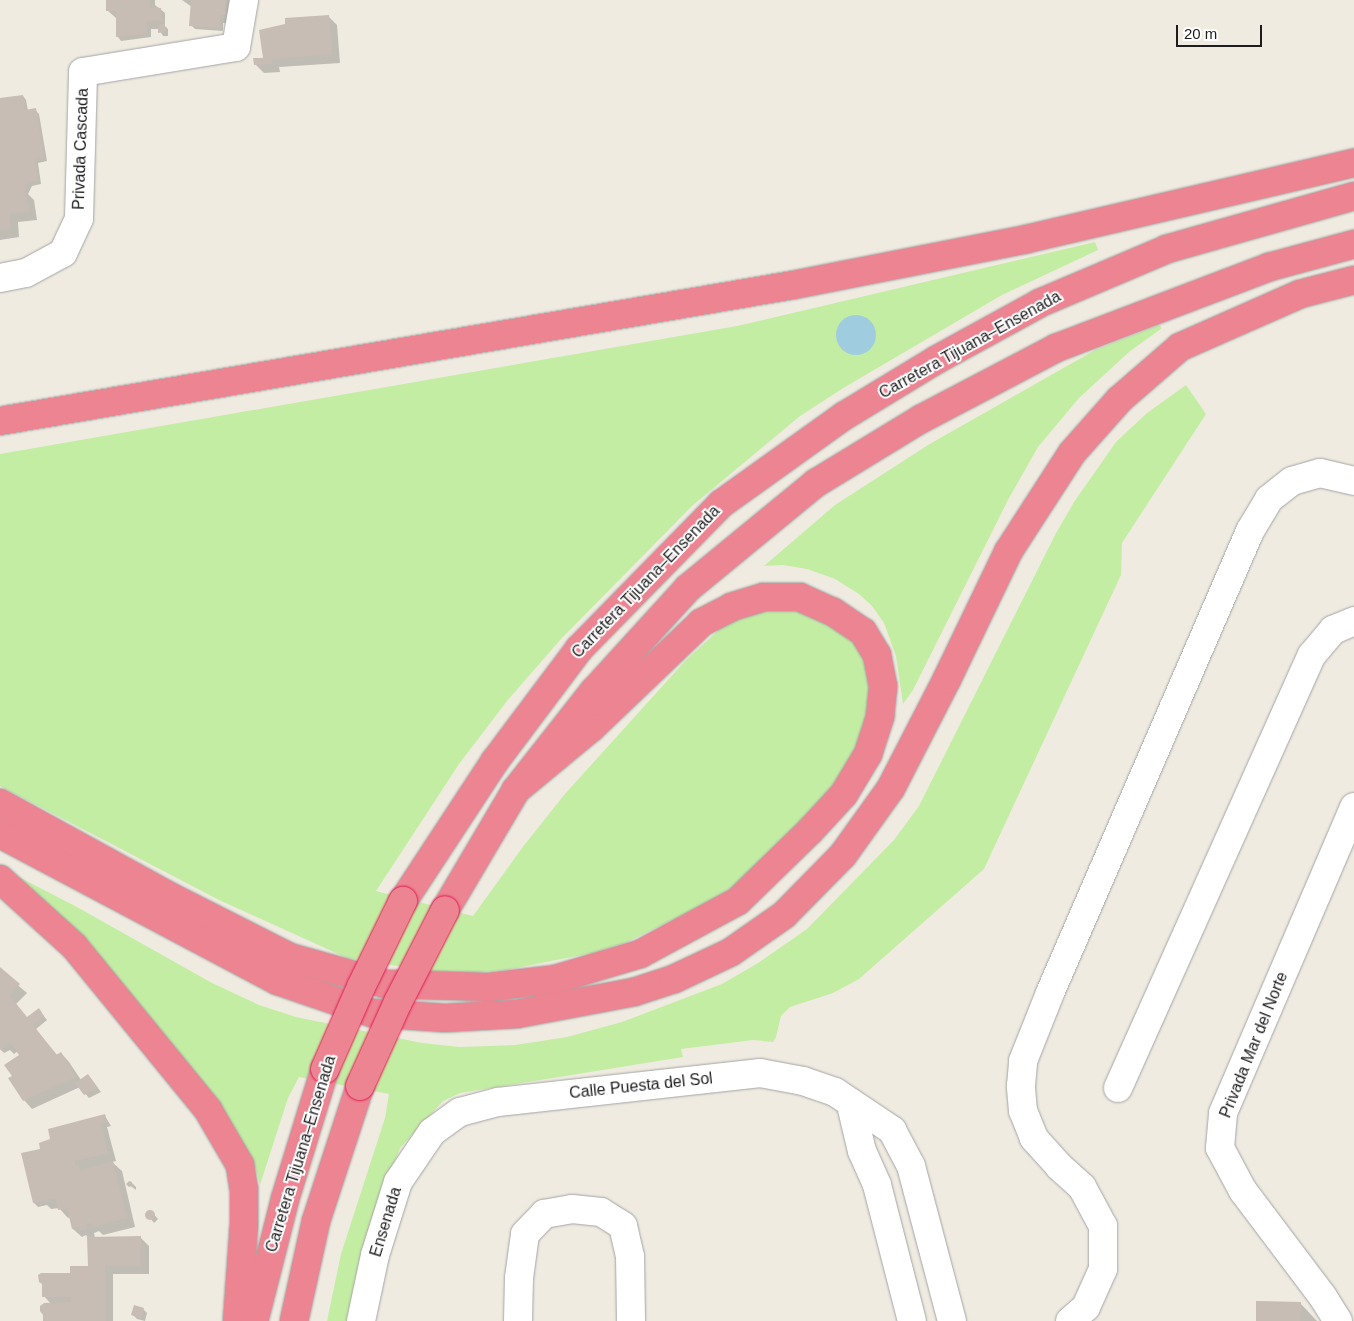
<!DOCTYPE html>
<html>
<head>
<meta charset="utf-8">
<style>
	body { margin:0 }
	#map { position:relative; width:1354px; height:1321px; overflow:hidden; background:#efebe1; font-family:Helvetica,sans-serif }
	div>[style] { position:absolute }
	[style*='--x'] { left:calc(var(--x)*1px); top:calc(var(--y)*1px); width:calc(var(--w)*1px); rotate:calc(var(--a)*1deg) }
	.grass>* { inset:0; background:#c4eda4 }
	.water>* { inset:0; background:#9fcddf }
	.round { border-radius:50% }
	.shadow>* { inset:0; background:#0003 }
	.building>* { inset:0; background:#c7bdb5 }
	.roads { filter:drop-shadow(0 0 1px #a4a4a4) drop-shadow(0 0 1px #a4a4a4) }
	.minor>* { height:28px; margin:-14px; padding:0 14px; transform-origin:14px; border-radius:14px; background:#fff }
	.highway>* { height:28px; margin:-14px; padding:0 14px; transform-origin:14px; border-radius:14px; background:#ec8492 }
	.bridges { filter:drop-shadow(0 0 1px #e21953) drop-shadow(0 0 1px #e21953) }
	.highway-bridge>* { height:28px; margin:-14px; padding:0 14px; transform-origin:14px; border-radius:14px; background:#ec8492 }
	span { translate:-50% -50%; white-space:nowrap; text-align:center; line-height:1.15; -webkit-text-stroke:4px #fff; paint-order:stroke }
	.street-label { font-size:16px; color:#1d1d1d }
	.scale { position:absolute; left:1176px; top:25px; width:86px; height:22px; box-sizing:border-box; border:2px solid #1d1d1d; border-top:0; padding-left:6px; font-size:15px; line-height:18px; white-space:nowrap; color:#1d1d1d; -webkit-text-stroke:4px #fff; paint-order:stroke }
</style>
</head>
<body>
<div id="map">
	<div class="grass">
		<i style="clip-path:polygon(1095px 242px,1098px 250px,1002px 295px,845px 387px,800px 416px,692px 506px,561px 639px,507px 701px,459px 764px,376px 891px,473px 916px,522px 848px,564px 795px,686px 660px,721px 628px,741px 616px,769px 608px,790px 607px,831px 623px,854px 643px,866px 664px,872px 685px,872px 713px,844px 781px,760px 869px,707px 903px,627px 942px,592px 953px,506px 970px,466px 973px,429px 971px,347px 958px,219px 900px,0 786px,0 454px,737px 326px)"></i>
		<i style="clip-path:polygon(1159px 325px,1162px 328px,1129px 352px,1079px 398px,1038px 447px,1009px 498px,913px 690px,903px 704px,896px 656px,884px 623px,872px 606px,859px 594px,835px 579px,807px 569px,783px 565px,764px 566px,835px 505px,928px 445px,1095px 350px)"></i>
		<i style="clip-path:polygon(1186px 385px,1206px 414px,1122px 543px,1121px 575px,984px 869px,859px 979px,833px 993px,790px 1007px,781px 1016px,776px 1037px,773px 1042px,753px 1040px,681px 1049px,683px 1057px,460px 1093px,443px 1101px,400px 1148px,383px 1193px,350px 1321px,327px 1321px,341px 1254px,385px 1118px,389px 1094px,299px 1077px,288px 1098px,260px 1185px,257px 1172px,241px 1143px,11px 873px,77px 907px,212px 983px,259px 1005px,296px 1017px,422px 1043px,460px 1047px,515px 1045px,567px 1037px,622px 1022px,722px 984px,758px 963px,807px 929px,894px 840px,919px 806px,1055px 535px,1074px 502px,1116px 442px,1147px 413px)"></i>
	</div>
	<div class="water">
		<i class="round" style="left:836px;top:315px;width:40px;height:40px"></i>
	</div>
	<div class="shadow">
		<i style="clip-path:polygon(107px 0,155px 0,155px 5px,165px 13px,165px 24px,163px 24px,168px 29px,168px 36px,163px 36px,159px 29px,151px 29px,151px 37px,121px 41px,118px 37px,117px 19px,107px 10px)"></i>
		<i style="clip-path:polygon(182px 0,234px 0,233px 23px,223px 23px,223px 31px,195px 29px,191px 25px,192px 7px)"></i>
		<i style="clip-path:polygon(329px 17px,337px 25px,340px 63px,279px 67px,280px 72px,264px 73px,255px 64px)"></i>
		<i style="clip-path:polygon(23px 96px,26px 100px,28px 111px,35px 110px,39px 114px,47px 161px,38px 163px,41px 184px,32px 186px,28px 194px,34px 200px,37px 220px,18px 222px,19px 237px,0 240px,0 99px)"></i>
		<i style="clip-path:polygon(0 970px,27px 993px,16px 1004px,27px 1018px,39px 1010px,47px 1020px,36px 1029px,57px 1055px,61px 1053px,69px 1062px,81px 1080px,91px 1079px,101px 1092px,89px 1098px,80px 1087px,32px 1109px,24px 1100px,14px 1076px,21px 1055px,18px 1051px,14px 1054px,10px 1050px,4px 1053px,0 1049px)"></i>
		<i style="clip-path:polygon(105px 1116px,111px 1126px,107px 1127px,116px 1161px,112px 1162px,122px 1171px,135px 1227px,103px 1235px,99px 1231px,94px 1233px,95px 1238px,140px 1237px,149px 1246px,149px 1274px,113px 1274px,113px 1321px,45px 1321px,51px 1304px,44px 1296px,72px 1274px,89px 1268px,88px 1238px,86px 1235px,82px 1237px,73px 1229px,71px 1217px,68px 1218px,59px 1208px,51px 1209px,47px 1205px,38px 1207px,34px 1203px,22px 1154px,42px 1150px)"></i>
		<i style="clip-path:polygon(132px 1183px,136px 1187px,136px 1190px,128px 1184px)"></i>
		<i style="clip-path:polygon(149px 1211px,151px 1211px,158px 1219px,154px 1223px,147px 1214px)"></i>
		<i style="clip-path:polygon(1300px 1303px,1317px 1321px,1257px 1321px)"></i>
		<i style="clip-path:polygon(143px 1309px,147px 1313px,145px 1321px,137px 1319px,133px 1315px)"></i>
	</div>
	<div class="building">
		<i style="clip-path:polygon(106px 0,150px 0,150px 7px,161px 8px,162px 21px,147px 21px,147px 34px,116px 37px,116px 11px,106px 11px)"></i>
		<i style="clip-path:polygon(191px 0,225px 0,225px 15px,220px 15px,220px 28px,189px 26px)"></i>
		<i style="clip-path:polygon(329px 15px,332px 54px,272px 59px,272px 64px,254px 65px,253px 58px,263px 58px,259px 30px,285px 24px,285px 18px)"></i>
		<i style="clip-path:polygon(158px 24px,165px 24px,165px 32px,158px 33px)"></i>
		<i style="clip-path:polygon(23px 95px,25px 110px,36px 108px,44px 158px,35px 159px,38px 180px,25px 183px,29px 212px,10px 214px,11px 229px,0 230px,0 98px)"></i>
		<i style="clip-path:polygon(0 967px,20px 984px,9px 995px,27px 1017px,39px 1008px,44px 1016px,33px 1025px,56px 1055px,61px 1052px,76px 1077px,23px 1101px,8px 1078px,12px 1076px,4px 1065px,19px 1055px,10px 1042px,0 1050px)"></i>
		<i style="clip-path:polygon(88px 1074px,98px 1088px,84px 1095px,75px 1083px)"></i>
		<i style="clip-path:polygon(105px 1114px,107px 1122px,101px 1124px,108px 1153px,75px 1161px,76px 1166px,79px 1165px,80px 1170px,113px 1161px,127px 1218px,93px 1227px,92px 1223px,86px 1224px,87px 1229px,80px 1231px,79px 1227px,72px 1229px,67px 1208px,58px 1210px,55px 1198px,33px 1203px,21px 1153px,40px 1149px,39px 1143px,50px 1139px,48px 1129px)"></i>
		<i style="clip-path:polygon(129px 1181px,132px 1182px,132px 1186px,129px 1187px,126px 1184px)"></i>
		<i class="round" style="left:145px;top:1210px;width:10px;height:10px"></i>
		<i style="clip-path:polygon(141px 1236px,141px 1266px,105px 1266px,105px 1321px,43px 1321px,43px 1315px,40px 1311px,40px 1306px,44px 1303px,71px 1302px,71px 1297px,42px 1297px,42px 1284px,39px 1282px,38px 1275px,41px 1273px,70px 1273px,70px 1266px,88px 1266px,87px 1237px)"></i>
		<i style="clip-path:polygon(1256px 1301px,1301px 1302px,1301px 1321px,1256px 1321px)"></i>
		<i style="clip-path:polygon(134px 1305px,144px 1308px,141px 1318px,131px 1315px)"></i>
	</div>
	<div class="roads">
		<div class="minor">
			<i style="--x:0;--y:278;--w:26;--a:-11"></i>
			<i style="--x:26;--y:273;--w:42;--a:-28.4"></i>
			<i style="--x:63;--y:253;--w:38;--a:-65"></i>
			<i style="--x:79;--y:218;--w:146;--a:-88.4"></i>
			<i style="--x:83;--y:72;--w:155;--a:-9.3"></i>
			<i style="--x:236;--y:47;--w:48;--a:-80.3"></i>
			<i style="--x:1118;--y:1088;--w:474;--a:-65.9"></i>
			<i style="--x:1312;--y:655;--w:33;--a:-50"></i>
			<i style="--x:1333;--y:630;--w:23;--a:-23"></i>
			<i style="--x:851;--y:1105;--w:47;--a:76.6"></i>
			<i style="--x:862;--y:1151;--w:37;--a:66"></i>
			<i style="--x:877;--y:1185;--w:140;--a:75.6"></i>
			<i style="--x:361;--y:1321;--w:67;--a:-78"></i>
			<i style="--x:375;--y:1255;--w:77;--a:-72.5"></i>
			<i style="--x:398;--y:1182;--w:60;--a:-55.8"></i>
			<i style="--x:432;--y:1132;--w:34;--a:-36"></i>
			<i style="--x:460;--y:1112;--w:39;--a:-15"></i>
			<i style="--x:498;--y:1102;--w:264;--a:-6.3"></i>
			<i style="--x:760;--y:1073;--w:44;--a:10.5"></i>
			<i style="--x:803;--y:1081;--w:34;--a:19"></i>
			<i style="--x:835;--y:1092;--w:69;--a:33.7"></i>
			<i style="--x:892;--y:1130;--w:41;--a:62.2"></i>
			<i style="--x:911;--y:1166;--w:160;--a:75.2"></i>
			<i style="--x:518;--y:1321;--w:43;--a:-88.7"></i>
			<i style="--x:519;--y:1278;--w:44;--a:-82.2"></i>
			<i style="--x:525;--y:1234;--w:28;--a:-46"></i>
			<i style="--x:544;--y:1214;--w:28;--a:-10"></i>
			<i style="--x:572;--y:1209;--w:29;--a:6"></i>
			<i style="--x:601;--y:1212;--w:26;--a:32"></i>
			<i style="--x:623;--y:1226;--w:31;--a:77"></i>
			<i style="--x:630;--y:1256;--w:65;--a:89.1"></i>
			<i style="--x:1070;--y:1321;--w:21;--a:-41"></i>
			<i style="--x:1086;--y:1307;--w:42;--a:-65.9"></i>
			<i style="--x:1103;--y:1269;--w:43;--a:-90"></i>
			<i style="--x:1103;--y:1226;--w:44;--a:-118.3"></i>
			<i style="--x:1082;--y:1187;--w:31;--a:-138"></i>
			<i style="--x:1059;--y:1166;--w:38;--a:-132"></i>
			<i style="--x:1034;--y:1138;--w:29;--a:-112"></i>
			<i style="--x:1023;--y:1111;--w:25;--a:-95"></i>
			<i style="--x:1021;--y:1086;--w:25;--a:-85"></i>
			<i style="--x:1023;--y:1061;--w:73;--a:-68.3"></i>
			<i style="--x:1050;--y:993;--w:503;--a:-66.59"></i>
			<i style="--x:1250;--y:531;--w:37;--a:-59"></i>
			<i style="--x:1269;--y:499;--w:29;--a:-38"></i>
			<i style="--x:1292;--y:481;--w:29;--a:-16"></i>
			<i style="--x:1320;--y:473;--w:35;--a:13"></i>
			<i style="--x:1338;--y:1321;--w:28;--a:-122"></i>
			<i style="--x:1323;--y:1297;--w:133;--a:-127"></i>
			<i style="--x:1243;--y:1191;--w:49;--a:-118.1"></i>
			<i style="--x:1220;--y:1148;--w:35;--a:-85"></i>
			<i style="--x:1223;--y:1113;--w:333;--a:-66.8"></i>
		</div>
		<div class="highway">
			<i style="--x:0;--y:421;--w:805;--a:-9.73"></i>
			<i style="--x:793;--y:285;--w:238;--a:-11.1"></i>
			<i style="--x:1027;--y:239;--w:336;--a:-13.1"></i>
			<i style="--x:0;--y:803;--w:193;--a:28.8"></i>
			<i style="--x:169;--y:896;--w:135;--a:26.9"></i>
			<i style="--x:289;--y:957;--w:100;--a:15.7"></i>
			<i style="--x:385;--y:984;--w:104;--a:1.7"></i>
			<i style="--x:489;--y:987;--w:67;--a:-6.8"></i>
			<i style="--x:556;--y:979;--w:88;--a:-16.6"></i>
			<i style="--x:640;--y:954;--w:111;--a:-28.4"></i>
			<i style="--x:738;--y:901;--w:100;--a:-44.2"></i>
			<i style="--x:810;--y:831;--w:50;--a:-47.4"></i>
			<i style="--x:844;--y:794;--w:47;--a:-59"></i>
			<i style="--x:868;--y:754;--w:40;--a:-72"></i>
			<i style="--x:880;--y:716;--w:30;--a:-84"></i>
			<i style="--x:883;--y:686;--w:32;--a:-101"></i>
			<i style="--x:877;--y:655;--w:27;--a:-121"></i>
			<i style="--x:863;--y:632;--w:36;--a:-146"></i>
			<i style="--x:833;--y:612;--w:36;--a:-156"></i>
			<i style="--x:800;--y:597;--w:36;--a:180"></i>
			<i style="--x:764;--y:597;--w:34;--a:163"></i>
			<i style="--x:732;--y:607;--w:35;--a:153"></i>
			<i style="--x:701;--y:623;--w:152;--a:136.3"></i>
			<i style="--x:591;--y:728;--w:97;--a:140.4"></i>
			<i style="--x:0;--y:834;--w:314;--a:27.9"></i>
			<i style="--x:278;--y:981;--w:99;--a:18.8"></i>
			<i style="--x:372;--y:1013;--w:73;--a:3.9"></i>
			<i style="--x:445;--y:1018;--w:72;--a:-3.2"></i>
			<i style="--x:517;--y:1014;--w:119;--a:-10.6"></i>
			<i style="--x:634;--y:992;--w:42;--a:-18"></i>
			<i style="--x:674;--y:979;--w:63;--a:-25.3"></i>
			<i style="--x:731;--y:952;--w:65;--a:-34.9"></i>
			<i style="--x:784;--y:915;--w:84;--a:-45.5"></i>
			<i style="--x:843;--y:855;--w:82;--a:-54.4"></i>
			<i style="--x:891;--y:788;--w:123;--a:-62.8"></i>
			<i style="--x:947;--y:679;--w:141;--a:-64.3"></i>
			<i style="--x:1008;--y:552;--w:118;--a:-57.1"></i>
			<i style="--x:1072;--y:453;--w:72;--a:-48.4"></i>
			<i style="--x:1120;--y:399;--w:79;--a:-40.9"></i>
			<i style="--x:1180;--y:347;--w:131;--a:-23.8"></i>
			<i style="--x:1300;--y:294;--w:56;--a:-14.5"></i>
			<i style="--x:0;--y:879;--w:100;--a:42.2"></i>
			<i style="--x:74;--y:946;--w:212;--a:50.7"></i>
			<i style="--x:208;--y:1110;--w:64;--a:59.8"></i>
			<i style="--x:240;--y:1165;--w:25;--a:81"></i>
			<i style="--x:244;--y:1190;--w:34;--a:90"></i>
			<i style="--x:244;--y:1224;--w:97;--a:94.1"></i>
			<i style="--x:403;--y:901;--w:168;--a:-56.7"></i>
			<i style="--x:495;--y:761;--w:140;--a:-53.1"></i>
			<i style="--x:579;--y:649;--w:203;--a:-45.6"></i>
			<i style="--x:721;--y:504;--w:151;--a:-35.6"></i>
			<i style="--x:844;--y:416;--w:108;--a:-31.3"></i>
			<i style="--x:936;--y:360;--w:119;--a:-28.7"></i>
			<i style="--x:1040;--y:303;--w:138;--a:-23"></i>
			<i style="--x:1167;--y:249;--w:194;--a:-15.8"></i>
			<i style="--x:445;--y:910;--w:139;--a:-59.4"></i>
			<i style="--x:516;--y:790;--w:126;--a:-51.8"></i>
			<i style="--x:594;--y:691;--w:139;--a:-47.6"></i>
			<i style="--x:688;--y:588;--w:166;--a:-39.4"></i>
			<i style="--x:816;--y:483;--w:123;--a:-31.4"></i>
			<i style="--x:921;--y:419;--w:153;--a:-27.7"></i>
			<i style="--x:1056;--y:348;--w:228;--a:-20.8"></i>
			<i style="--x:1269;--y:267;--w:88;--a:-15.1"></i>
			<i style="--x:254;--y:1321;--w:126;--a:-75.7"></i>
			<i style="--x:285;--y:1199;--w:136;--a:-72.9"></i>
			<i style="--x:294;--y:1321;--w:102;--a:-77.6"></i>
			<i style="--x:316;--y:1221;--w:142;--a:-71.9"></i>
		</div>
	</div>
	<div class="bridges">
		<div class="highway-bridge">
			<i style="--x:325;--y:1069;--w:90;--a:-66.3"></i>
			<i style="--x:361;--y:987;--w:96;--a:-64"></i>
			<i style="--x:360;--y:1086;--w:92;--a:-65.7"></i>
			<i style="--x:398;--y:1002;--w:103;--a:-62.9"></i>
		</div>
	</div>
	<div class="street-label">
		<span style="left:81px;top:149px;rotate:-88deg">Privada Cascada</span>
		<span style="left:970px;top:345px;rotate:-29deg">Carretera Tijuana–Ensenada</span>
		<span style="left:646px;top:582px;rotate:-46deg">Carretera Tijuana–Ensenada</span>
		<span style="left:1254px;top:1045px;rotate:-68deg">Privada Mar del Norte</span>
		<span style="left:641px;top:1086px;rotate:-6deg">Calle Puesta del Sol</span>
		<span style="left:301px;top:1154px;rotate:-73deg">Carretera Tijuana–Ensenada</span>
		<span style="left:386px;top:1222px;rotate:-73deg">Ensenada</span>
	</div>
	<div class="scale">20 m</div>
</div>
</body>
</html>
